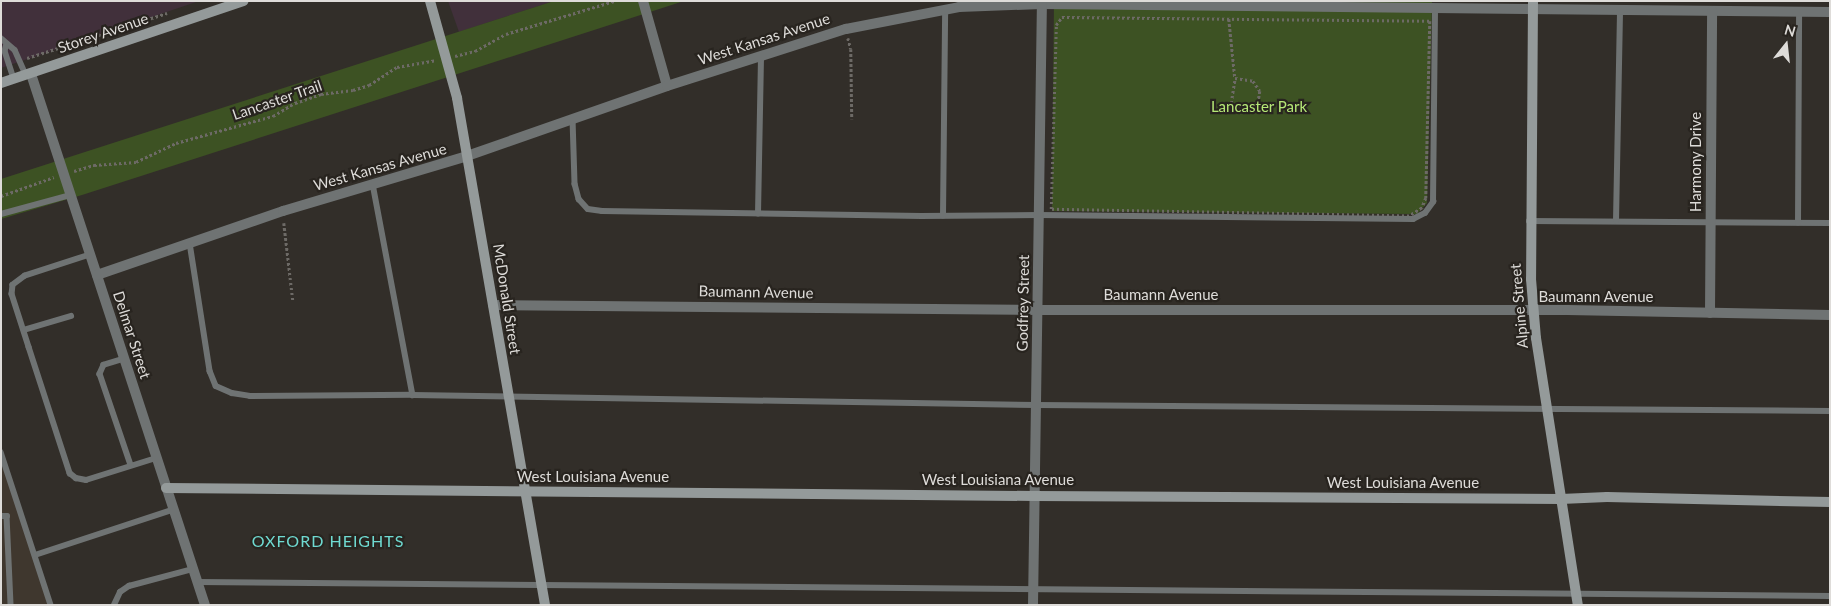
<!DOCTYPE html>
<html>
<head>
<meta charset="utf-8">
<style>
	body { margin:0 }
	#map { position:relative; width:1831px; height:606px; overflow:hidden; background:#322e29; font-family:Lato,sans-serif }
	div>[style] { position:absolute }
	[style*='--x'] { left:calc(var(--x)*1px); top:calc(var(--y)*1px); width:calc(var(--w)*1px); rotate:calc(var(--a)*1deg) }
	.built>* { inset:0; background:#3f372e }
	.education>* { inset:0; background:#41303b }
	.green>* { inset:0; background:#3d5223 }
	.path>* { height:2.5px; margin-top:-1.25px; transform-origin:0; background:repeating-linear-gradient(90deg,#6d6a66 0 2.5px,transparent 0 5px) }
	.lane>* { height:5.5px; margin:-2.75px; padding:0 2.75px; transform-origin:2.75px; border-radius:2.75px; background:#6f7373 }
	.street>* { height:10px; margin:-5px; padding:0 5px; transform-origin:5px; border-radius:5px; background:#6f7373 }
	.secondary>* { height:10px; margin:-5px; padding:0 5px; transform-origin:5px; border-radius:5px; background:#949a9a }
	span { translate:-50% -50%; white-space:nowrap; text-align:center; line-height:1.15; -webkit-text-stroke:4.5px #28241f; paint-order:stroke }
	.street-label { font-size:15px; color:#dedcd9 }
	.park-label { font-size:15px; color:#b6e877 }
	.neighbourhood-label { font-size:16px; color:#6fdad1; letter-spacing:1px }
	.frame { position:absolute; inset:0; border:2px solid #dedcd9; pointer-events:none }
	.north { position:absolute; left:1761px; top:20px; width:50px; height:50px; -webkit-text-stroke:4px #28241f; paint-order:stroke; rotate:16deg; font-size:14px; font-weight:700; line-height:20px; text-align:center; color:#dedcd9 }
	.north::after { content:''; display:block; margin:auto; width:18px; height:22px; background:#dedcd9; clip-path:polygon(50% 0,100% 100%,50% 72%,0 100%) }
</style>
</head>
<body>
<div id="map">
	<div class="built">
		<i style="clip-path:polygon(1px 447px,28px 529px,53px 605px,1px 605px)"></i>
	</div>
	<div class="education">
		<i style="clip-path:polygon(1px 1px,199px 1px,1px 68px)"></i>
		<i style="clip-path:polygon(448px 1px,554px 1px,459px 32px)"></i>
	</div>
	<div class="green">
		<i style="clip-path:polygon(554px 1px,684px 1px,82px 195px,1px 219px,1px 179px)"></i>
		<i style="clip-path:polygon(1054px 1px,1432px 1px,1427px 203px,1417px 214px,1052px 211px)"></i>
	</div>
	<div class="path">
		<i style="--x:1062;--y:17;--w:368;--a:0.6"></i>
		<i style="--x:1430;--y:21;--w:177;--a:91.3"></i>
		<i style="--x:1426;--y:198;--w:11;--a:112"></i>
		<i style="--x:1422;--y:208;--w:15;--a:148"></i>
		<i style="--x:1409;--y:216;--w:358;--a:-178.9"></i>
		<i style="--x:1051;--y:209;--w:184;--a:-88.4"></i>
		<i style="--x:1056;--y:25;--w:10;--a:-53"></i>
		<i style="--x:1229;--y:19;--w:59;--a:84.2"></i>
		<i style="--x:1235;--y:78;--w:18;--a:9"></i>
		<i style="--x:1253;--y:81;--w:12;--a:55"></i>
		<i style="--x:1260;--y:91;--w:12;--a:99"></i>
		<i style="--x:1258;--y:103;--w:21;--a:152"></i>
		<i style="--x:1239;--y:113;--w:13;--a:-129"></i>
		<i style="--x:1231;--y:103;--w:25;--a:-81"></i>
		<i style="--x:848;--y:38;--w:11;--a:75"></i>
		<i style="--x:851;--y:49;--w:70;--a:89.2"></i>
		<i style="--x:455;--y:56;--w:21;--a:-14"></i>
		<i style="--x:475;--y:51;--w:35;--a:-29"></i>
		<i style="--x:506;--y:34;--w:113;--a:-17"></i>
		<i style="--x:27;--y:58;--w:147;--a:-17.8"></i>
		<i style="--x:74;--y:171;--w:21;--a:-17"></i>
		<i style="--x:94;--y:165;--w:42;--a:-4.1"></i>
		<i style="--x:136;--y:162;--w:44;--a:-25.4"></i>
		<i style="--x:176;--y:143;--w:101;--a:-15.6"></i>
		<i style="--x:273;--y:116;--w:26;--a:-31"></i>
		<i style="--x:295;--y:103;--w:28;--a:-19"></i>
		<i style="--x:321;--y:94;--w:32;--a:-7"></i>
		<i style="--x:353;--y:90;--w:17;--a:-17"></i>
		<i style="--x:369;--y:85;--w:33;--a:-33"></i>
		<i style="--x:397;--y:67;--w:39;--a:-10"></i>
		<i style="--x:1;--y:196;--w:56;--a:-19.7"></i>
		<i style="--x:284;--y:223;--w:79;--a:83.4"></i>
	</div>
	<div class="lane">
		<i style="--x:1;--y:38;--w:18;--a:41"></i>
		<i style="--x:15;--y:50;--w:27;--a:66"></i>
		<i style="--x:7;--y:44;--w:7;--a:106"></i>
		<i style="--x:5;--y:51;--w:29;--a:72"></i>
		<i style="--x:573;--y:119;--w:65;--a:88.2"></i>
		<i style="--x:575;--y:184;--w:16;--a:75"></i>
		<i style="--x:579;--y:199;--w:13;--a:48"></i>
		<i style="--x:588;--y:209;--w:14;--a:8"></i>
		<i style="--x:602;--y:211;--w:319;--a:0.9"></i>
		<i style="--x:921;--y:216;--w:118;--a:-0.5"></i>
		<i style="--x:1039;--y:215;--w:374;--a:0.6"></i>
		<i style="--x:1413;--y:219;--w:13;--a:-27"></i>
		<i style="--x:1425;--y:213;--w:14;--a:-54"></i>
		<i style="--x:1433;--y:202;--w:193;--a:-89.4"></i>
		<i style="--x:373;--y:184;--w:215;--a:79.3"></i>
		<i style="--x:1;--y:214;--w:73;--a:-15.2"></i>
		<i style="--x:758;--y:214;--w:158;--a:-88.9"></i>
		<i style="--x:943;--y:216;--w:207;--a:-89.4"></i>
		<i style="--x:1529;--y:221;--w:301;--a:0.4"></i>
		<i style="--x:1616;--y:221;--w:211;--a:-88.9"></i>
		<i style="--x:1798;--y:223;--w:211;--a:-89.7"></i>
		<i style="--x:190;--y:243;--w:130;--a:81.1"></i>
		<i style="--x:210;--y:371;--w:16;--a:68"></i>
		<i style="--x:216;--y:386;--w:17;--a:24"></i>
		<i style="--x:232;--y:393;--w:18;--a:9"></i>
		<i style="--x:250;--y:396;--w:163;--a:-0.4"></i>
		<i style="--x:413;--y:395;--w:623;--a:0.92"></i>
		<i style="--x:1036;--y:405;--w:794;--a:0.43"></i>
		<i style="--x:90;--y:255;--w:68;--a:162.1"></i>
		<i style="--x:25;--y:276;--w:15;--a:143"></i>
		<i style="--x:13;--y:285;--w:9;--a:96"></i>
		<i style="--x:12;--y:294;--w:56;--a:72.2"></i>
		<i style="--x:29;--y:347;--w:133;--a:72"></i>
		<i style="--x:70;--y:473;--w:8;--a:40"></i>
		<i style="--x:76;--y:478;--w:10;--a:11"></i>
		<i style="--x:86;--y:480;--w:73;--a:-17.4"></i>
		<i style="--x:24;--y:330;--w:49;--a:-16.6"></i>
		<i style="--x:124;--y:359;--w:21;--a:163"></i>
		<i style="--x:104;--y:365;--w:10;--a:114"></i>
		<i style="--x:100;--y:374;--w:96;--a:71.2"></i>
		<i style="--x:1;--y:452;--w:161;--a:71.9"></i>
		<i style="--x:1;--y:516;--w:6;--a:0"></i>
		<i style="--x:7;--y:516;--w:89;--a:87.4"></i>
		<i style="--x:35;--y:555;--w:144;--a:-18.2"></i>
		<i style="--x:198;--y:582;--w:1632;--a:0.49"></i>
		<i style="--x:114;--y:605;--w:14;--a:-65"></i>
		<i style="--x:120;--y:592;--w:11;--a:-34"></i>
		<i style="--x:129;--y:586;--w:66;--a:-14.9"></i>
	</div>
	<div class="street">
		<i style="--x:643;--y:1;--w:88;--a:74.2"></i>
		<i style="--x:31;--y:74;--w:559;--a:71.86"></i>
		<i style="--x:97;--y:275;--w:197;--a:-19"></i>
		<i style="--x:283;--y:211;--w:192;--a:-16.6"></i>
		<i style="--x:467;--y:156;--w:212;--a:-19.3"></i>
		<i style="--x:667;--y:86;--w:188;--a:-17.7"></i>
		<i style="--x:846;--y:29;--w:115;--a:-11"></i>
		<i style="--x:959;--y:7;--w:83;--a:-2.1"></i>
		<i style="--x:1042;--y:4;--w:788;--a:0.58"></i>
		<i style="--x:493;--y:305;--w:545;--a:0.53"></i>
		<i style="--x:1038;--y:310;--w:529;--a:0"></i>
		<i style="--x:1567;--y:310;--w:263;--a:1.1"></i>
		<i style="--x:1710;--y:313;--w:302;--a:-89.6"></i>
		<i style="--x:1033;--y:605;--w:604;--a:-89.15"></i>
	</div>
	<div class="secondary">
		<i style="--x:430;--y:1;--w:101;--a:74.4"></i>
		<i style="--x:457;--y:98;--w:515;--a:80.15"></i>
		<i style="--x:1533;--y:1;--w:278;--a:90.4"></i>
		<i style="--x:1531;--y:279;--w:59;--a:85.2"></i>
		<i style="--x:1536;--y:338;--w:270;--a:81.1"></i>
		<i style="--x:1;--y:83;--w:256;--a:-18.7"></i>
		<i style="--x:166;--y:488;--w:868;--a:0.53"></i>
		<i style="--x:1034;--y:496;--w:527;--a:0.33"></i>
		<i style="--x:1561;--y:499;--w:46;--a:-2.5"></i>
		<i style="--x:1607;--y:497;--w:223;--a:1.3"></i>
	</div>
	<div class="street-label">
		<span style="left:103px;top:33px;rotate:-19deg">Storey Avenue</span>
		<span style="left:764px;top:39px;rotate:-18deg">West Kansas Avenue</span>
		<span style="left:277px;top:100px;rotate:-19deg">Lancaster Trail</span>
		<span style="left:1696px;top:162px;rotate:-90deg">Harmony Drive</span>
		<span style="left:380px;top:167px;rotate:-16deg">West Kansas Avenue</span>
		<span style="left:756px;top:292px;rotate:1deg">Baumann Avenue</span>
		<span style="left:1161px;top:295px">Baumann Avenue</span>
		<span style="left:1596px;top:297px">Baumann Avenue</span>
		<span style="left:507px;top:299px;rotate:81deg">McDonald Street</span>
		<span style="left:1023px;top:303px;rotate:-89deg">Godfrey Street</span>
		<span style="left:1519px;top:306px;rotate:-95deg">Alpine Street</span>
		<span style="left:132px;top:335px;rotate:72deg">Delmar Street</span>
		<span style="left:593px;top:477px">West Louisiana Avenue</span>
		<span style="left:998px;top:480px">West Louisiana Avenue</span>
		<span style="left:1403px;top:483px">West Louisiana Avenue</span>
	</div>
	<div class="park-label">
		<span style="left:1259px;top:107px">Lancaster Park</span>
	</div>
	<div class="neighbourhood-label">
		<span style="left:328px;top:541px">OXFORD HEIGHTS</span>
	</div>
	<div class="frame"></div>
	<div class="north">N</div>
</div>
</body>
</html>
